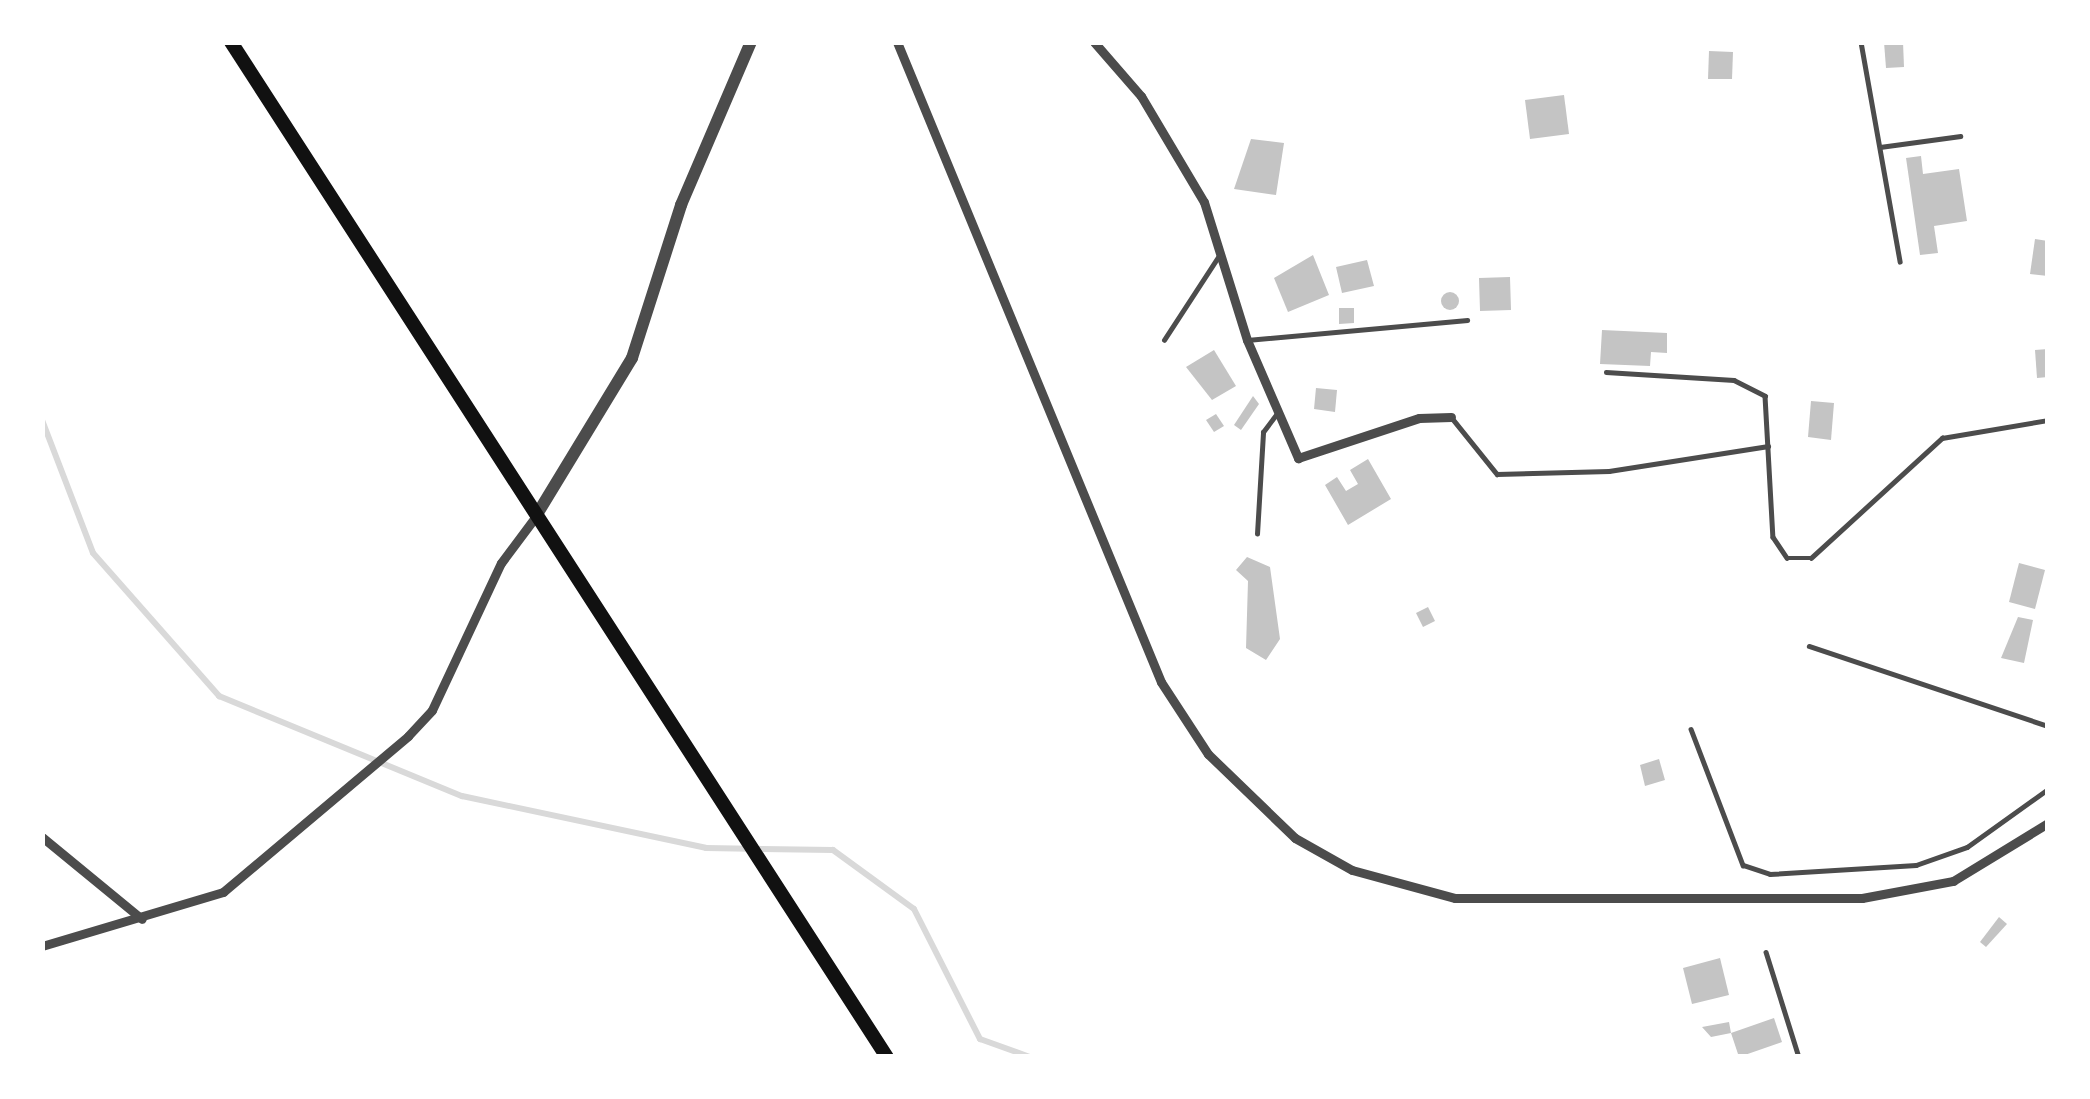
<!DOCTYPE html>
<html>
<head>
<meta charset="utf-8">
<style>
	body { margin:0 }
	#map { position:relative; width:2090px; height:1099px; overflow:hidden; background:#fff; font-family:Mulish,sans-serif }
	div>[style] { position:absolute }
	[style*='--x'] { left:calc(var(--x)*1px); top:calc(var(--y)*1px); width:calc(var(--w)*1px); rotate:calc(var(--a)*1deg) }
	.stream>* { height:6px; margin:-3px; padding:0 3px; transform-origin:3px; border-radius:3px; background:#d9d9d9 }
	.building>* { inset:0; background:#c4c4c4 }
	.round { border-radius:50% }
	.service>* { height:4.5px; margin:-2.25px; padding:0 2.25px; transform-origin:2.25px; border-radius:2.25px; background:#4c4c4c }
	.minor>* { height:9px; margin:-4.5px; padding:0 4.5px; transform-origin:4.5px; border-radius:4.5px; background:#4c4c4c }
	.tertiary>* { height:12px; margin:-6px; padding:0 6px; transform-origin:6px; border-radius:6px; background:#4c4c4c }
	.secondary>* { height:14px; margin:-7px; padding:0 7px; transform-origin:7px; border-radius:7px; background:#111 }
	span { translate:-50% -50%; white-space:nowrap; text-align:center; line-height:1.15; -webkit-text-stroke:12px #fff; paint-order:stroke }
	.frame { position:absolute; inset:0; border:45px solid #fff; pointer-events:none }
</style>
</head>
<body>
<div id="map">
	<div class="stream">
		<i style="--x:42;--y:420;--w:142;--a:69"></i>
		<i style="--x:93;--y:553;--w:191;--a:48.6"></i>
		<i style="--x:219;--y:696;--w:263;--a:22.4"></i>
		<i style="--x:462;--y:796;--w:249;--a:12"></i>
		<i style="--x:706;--y:848;--w:127;--a:0.9"></i>
		<i style="--x:833;--y:850;--w:100;--a:36.1"></i>
		<i style="--x:914;--y:909;--w:146;--a:63.1"></i>
		<i style="--x:980;--y:1039;--w:53;--a:19.8"></i>
	</div>
	<div class="building">
		<i style="clip-path:polygon(1884px 42px,1903px 42px,1904px 67px,1886px 68px)"></i>
		<i style="clip-path:polygon(1709px 51px,1733px 52px,1732px 79px,1708px 79px)"></i>
		<i style="clip-path:polygon(1564px 95px,1569px 134px,1530px 139px,1525px 100px)"></i>
		<i style="clip-path:polygon(1251px 139px,1284px 143px,1276px 195px,1234px 189px)"></i>
		<i style="clip-path:polygon(1921px 156px,1923px 174px,1959px 169px,1967px 221px,1934px 226px,1938px 253px,1920px 255px,1906px 158px)"></i>
		<i style="clip-path:polygon(2035px 239px,2048px 241px,2048px 276px,2030px 274px)"></i>
		<i style="clip-path:polygon(1313px 255px,1329px 295px,1288px 312px,1274px 278px)"></i>
		<i style="clip-path:polygon(1367px 260px,1374px 286px,1342px 293px,1336px 267px)"></i>
		<i style="clip-path:polygon(1510px 277px,1511px 310px,1480px 311px,1479px 278px)"></i>
		<i class="round" style="left:1441px;top:292px;width:18px;height:18px"></i>
		<i style="clip-path:polygon(1339px 308px,1354px 308px,1354px 323px,1339px 324px)"></i>
		<i style="clip-path:polygon(1602px 330px,1667px 333px,1667px 353px,1651px 352px,1650px 366px,1600px 364px)"></i>
		<i style="clip-path:polygon(2048px 349px,2048px 377px,2037px 378px,2035px 350px)"></i>
		<i style="clip-path:polygon(1214px 350px,1236px 386px,1212px 400px,1186px 367px)"></i>
		<i style="clip-path:polygon(1316px 388px,1337px 390px,1335px 412px,1314px 409px)"></i>
		<i style="clip-path:polygon(1253px 396px,1259px 404px,1241px 430px,1234px 425px)"></i>
		<i style="clip-path:polygon(1811px 401px,1834px 403px,1831px 440px,1808px 437px)"></i>
		<i style="clip-path:polygon(1216px 414px,1224px 426px,1214px 432px,1206px 420px)"></i>
		<i style="clip-path:polygon(1368px 459px,1391px 499px,1348px 525px,1325px 485px,1337px 477px,1346px 491px,1358px 484px,1350px 470px)"></i>
		<i style="clip-path:polygon(1247px 557px,1270px 567px,1280px 639px,1266px 660px,1246px 648px,1248px 581px,1236px 570px)"></i>
		<i style="clip-path:polygon(2019px 563px,2045px 570px,2035px 609px,2009px 602px)"></i>
		<i style="clip-path:polygon(1428px 607px,1435px 621px,1423px 627px,1416px 613px)"></i>
		<i style="clip-path:polygon(2018px 617px,2033px 620px,2024px 663px,2001px 658px)"></i>
		<i style="clip-path:polygon(1659px 759px,1665px 780px,1645px 786px,1640px 765px)"></i>
		<i style="clip-path:polygon(1999px 917px,2007px 924px,1986px 947px,1980px 942px)"></i>
		<i style="clip-path:polygon(1720px 958px,1729px 995px,1692px 1004px,1683px 968px)"></i>
		<i style="clip-path:polygon(1774px 1018px,1782px 1042px,1739px 1057px,1731px 1033px,1711px 1037px,1702px 1027px,1729px 1022px,1731px 1033px)"></i>
	</div>
	<div class="service">
		<i style="--x:1861;--y:42;--w:223;--a:79.9"></i>
		<i style="--x:1880;--y:147;--w:81;--a:-7.8"></i>
		<i style="--x:1164;--y:340;--w:103;--a:-56.9"></i>
		<i style="--x:1247;--y:340;--w:221;--a:-5.2"></i>
		<i style="--x:1606;--y:372;--w:128;--a:3.6"></i>
		<i style="--x:1734;--y:380;--w:35;--a:27"></i>
		<i style="--x:1765;--y:396;--w:141;--a:86.8"></i>
		<i style="--x:1773;--y:537;--w:25;--a:56"></i>
		<i style="--x:1787;--y:558;--w:24;--a:0"></i>
		<i style="--x:1811;--y:558;--w:178;--a:-42.5"></i>
		<i style="--x:1942;--y:438;--w:108;--a:-9.6"></i>
		<i style="--x:1452;--y:418;--w:72;--a:51.2"></i>
		<i style="--x:1497;--y:474;--w:112;--a:-1.5"></i>
		<i style="--x:1609;--y:471;--w:161;--a:-8.9"></i>
		<i style="--x:1257;--y:534;--w:102;--a:-86.6"></i>
		<i style="--x:1263;--y:432;--w:21;--a:-53"></i>
		<i style="--x:1809;--y:646;--w:252;--a:18.5"></i>
		<i style="--x:1691;--y:729;--w:146;--a:69.1"></i>
		<i style="--x:1743;--y:865;--w:28;--a:18"></i>
		<i style="--x:1770;--y:874;--w:146;--a:-3.5"></i>
		<i style="--x:1916;--y:865;--w:54;--a:-19.4"></i>
		<i style="--x:1967;--y:847;--w:100;--a:-35.6"></i>
		<i style="--x:1766;--y:952;--w:110;--a:72.6"></i>
	</div>
	<div class="minor">
		<i style="--x:897;--y:42;--w:692;--a:67.58"></i>
		<i style="--x:1161;--y:682;--w:86;--a:56.9"></i>
		<i style="--x:1208;--y:754;--w:121;--a:44"></i>
		<i style="--x:1295;--y:838;--w:65;--a:29.3"></i>
		<i style="--x:1352;--y:870;--w:107;--a:15.2"></i>
		<i style="--x:1455;--y:898;--w:407;--a:0"></i>
		<i style="--x:1862;--y:898;--w:93;--a:-10.6"></i>
		<i style="--x:1953;--y:881;--w:111;--a:-31.4"></i>
		<i style="--x:1094;--y:42;--w:72;--a:49"></i>
		<i style="--x:1141;--y:96;--w:123;--a:59.3"></i>
		<i style="--x:1204;--y:202;--w:145;--a:72.7"></i>
		<i style="--x:1247;--y:340;--w:129;--a:66.6"></i>
		<i style="--x:1298;--y:458;--w:127;--a:-18.3"></i>
		<i style="--x:1419;--y:418;--w:32;--a:-2"></i>
		<i style="--x:42;--y:837;--w:129;--a:39.4"></i>
		<i style="--x:42;--y:946;--w:189;--a:-16.6"></i>
		<i style="--x:223;--y:892;--w:242;--a:-40.1"></i>
		<i style="--x:408;--y:736;--w:35;--a:-47"></i>
		<i style="--x:432;--y:710;--w:162;--a:-64.9"></i>
		<i style="--x:501;--y:563;--w:59;--a:-53.3"></i>
	</div>
	<div class="tertiary">
		<i style="--x:536;--y:516;--w:185;--a:-58.7"></i>
		<i style="--x:632;--y:358;--w:161;--a:-72.2"></i>
		<i style="--x:681;--y:205;--w:177;--a:-66.8"></i>
	</div>
	<div class="secondary">
		<i style="--x:231;--y:42;--w:1209;--a:57.13"></i>
	</div>
	<div class="frame"></div>
</div>
</body>
</html>
